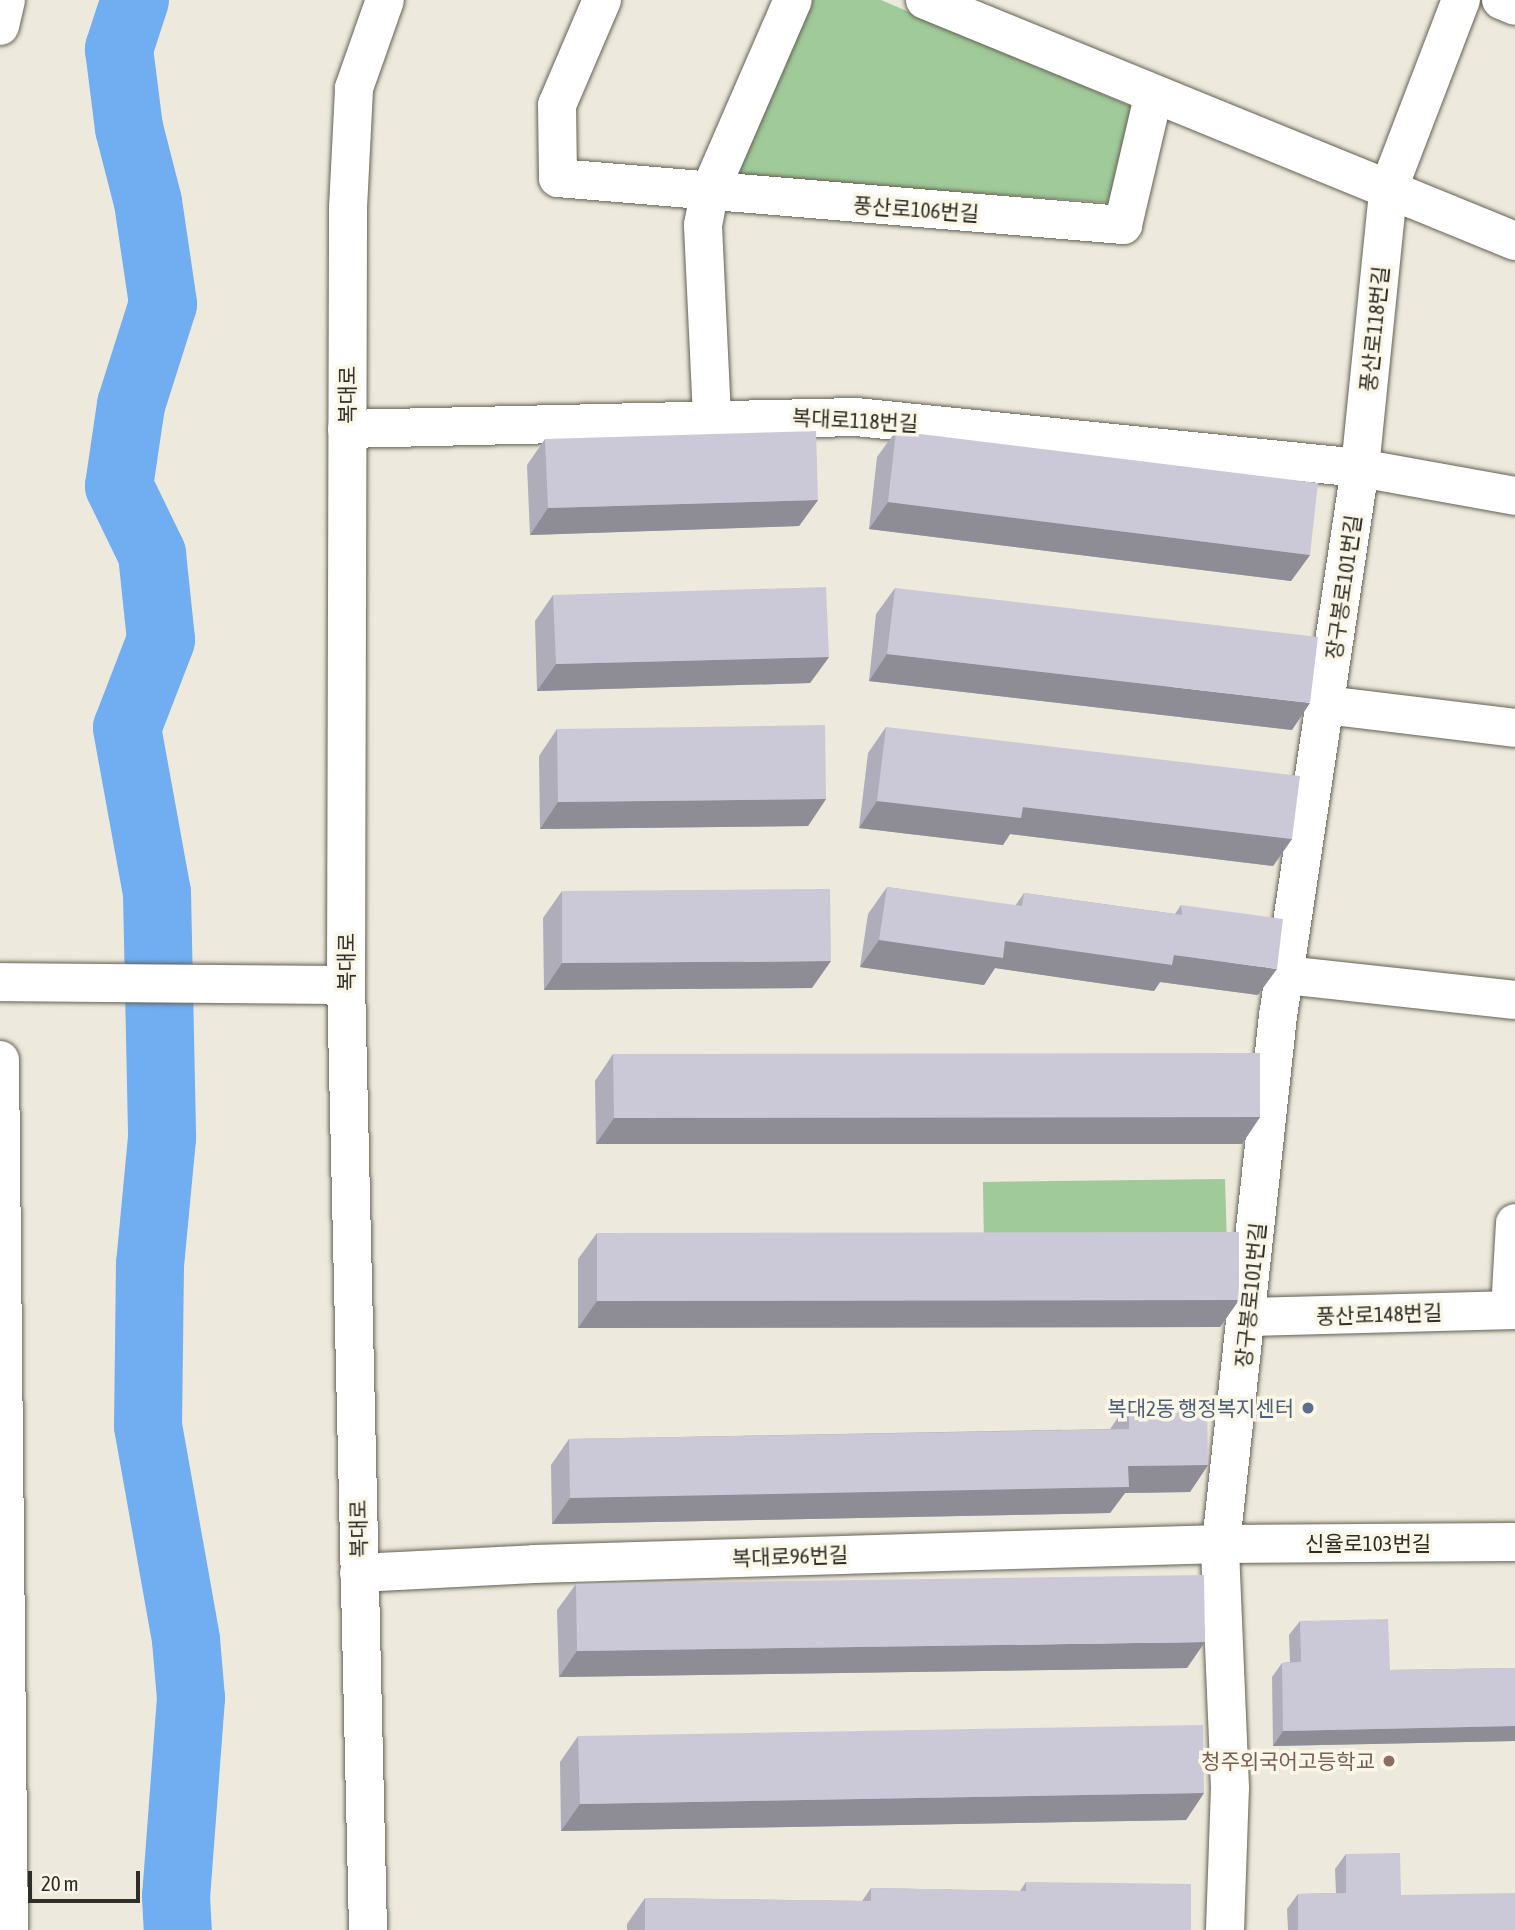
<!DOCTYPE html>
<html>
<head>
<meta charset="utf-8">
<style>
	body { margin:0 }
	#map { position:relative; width:1515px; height:1930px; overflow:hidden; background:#ede9dc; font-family:"Asap Condensed","Noto Sans KR",sans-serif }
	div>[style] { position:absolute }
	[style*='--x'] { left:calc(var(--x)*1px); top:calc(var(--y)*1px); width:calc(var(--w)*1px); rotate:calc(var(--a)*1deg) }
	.green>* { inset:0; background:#a0ca99 }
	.river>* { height:68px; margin:-34px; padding:0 34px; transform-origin:34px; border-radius:34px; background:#70adf1 }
	.roads { filter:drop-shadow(0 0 2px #646155) drop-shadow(0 0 2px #646155) }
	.minor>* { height:38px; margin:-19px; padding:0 19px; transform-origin:19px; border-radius:19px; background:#fff }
	.wall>* { inset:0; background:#afadb9 }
	.shaded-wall>* { inset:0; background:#8e8d96 }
	.building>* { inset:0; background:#cbc9d7 }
	.dots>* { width:19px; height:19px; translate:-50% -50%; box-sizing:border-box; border:4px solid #faf7e9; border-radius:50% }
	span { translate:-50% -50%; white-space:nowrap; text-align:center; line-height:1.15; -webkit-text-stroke:7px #faf7e9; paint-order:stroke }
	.street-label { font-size:21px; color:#2e2d27 }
	.service-label { font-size:21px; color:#4e5e75 }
	.right { translate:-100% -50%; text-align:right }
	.education-label { font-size:21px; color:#785e54 }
	.scale { position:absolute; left:28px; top:1871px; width:112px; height:32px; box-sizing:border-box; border:4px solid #2e2d27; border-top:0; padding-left:9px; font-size:21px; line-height:24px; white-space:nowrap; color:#2e2d27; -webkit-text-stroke:5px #faf7e9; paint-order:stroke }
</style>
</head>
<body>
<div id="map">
	<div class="green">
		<i style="clip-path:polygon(810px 0,881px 0,1135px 108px,1114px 203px,729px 176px)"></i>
		<i style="clip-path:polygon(1225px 1179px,1227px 1246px,984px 1249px,983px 1182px)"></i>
	</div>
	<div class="river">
		<i style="--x:135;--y:0;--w:52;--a:108.1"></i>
		<i style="--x:119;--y:49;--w:80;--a:82.8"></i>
		<i style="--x:129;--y:128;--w:76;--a:75.6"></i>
		<i style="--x:148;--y:202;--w:103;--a:81.6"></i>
		<i style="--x:163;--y:304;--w:106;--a:107.6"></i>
		<i style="--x:131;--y:405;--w:82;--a:98.4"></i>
		<i style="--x:119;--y:486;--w:76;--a:64.1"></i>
		<i style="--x:152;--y:554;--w:86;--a:84"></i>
		<i style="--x:161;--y:640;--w:94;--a:111.1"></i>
		<i style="--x:127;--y:728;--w:168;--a:79.7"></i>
		<i style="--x:157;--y:893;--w:245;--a:88.8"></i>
		<i style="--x:162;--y:1138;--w:127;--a:95.4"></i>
		<i style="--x:150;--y:1264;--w:162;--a:90.7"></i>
		<i style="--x:148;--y:1426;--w:217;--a:79.9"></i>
		<i style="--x:186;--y:1640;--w:58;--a:85.1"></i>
		<i style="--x:191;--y:1698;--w:199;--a:94.3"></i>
		<i style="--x:176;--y:1896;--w:34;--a:87"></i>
	</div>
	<div class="roads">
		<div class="minor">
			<i style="--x:602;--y:0;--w:114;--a:113.2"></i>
			<i style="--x:557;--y:105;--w:73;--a:89.2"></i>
			<i style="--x:558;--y:178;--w:567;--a:4.76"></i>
			<i style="--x:1123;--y:225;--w:131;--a:-76.8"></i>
			<i style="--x:925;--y:0;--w:637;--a:22.22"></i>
			<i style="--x:1501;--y:0;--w:15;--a:23"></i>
			<i style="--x:0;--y:26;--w:27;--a:-77"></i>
			<i style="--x:712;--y:417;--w:192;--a:-92.7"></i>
			<i style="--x:703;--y:225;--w:33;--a:-79"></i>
			<i style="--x:709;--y:193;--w:210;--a:-66.5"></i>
			<i style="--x:347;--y:429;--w:509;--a:-1.35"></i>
			<i style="--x:856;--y:417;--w:507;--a:5.78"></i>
			<i style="--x:1360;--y:468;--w:158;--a:10.2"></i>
			<i style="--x:1325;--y:705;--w:191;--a:6.9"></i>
			<i style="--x:1285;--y:975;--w:231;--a:6.2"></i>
			<i style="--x:0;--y:982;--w:346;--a:0.5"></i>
			<i style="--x:0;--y:1060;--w:870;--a:89.41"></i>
			<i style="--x:1510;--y:1310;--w:87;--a:-86.7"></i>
			<i style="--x:1249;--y:1317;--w:266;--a:-1.5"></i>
			<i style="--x:359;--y:1573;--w:175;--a:-2.9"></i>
			<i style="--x:534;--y:1564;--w:688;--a:-1.67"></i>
			<i style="--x:1222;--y:1544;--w:293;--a:-0.4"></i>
			<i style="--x:368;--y:1930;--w:945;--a:-91.33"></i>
			<i style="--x:346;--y:985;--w:777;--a:-89.85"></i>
			<i style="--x:348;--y:208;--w:120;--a:-87.1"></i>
			<i style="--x:354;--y:88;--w:93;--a:-70.6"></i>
			<i style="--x:1225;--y:1930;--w:142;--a:-88"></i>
			<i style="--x:1230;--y:1788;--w:235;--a:-92.4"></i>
			<i style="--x:1220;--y:1553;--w:540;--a:-83.84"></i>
			<i style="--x:1278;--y:1016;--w:554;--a:-81.49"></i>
			<i style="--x:1360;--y:468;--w:279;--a:-84.2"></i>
			<i style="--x:1388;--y:190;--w:204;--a:-69"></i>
		</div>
	</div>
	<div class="wall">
		<i style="clip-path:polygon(896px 431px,1310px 555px,1291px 581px,869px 529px,877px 457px)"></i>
		<i style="clip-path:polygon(545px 439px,818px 500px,799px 526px,530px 535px,527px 465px)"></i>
		<i style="clip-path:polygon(895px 588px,1292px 730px,869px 681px,876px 614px)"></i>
		<i style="clip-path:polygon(553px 595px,829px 657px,810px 683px,537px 691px,535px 621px)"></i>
		<i style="clip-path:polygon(886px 727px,1292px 839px,1273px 866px,1010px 834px,1003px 845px,859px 828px,868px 753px)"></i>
		<i style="clip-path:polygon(557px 729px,826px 799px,808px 826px,540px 829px,539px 756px)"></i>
		<i style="clip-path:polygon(887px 887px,1015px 906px,1024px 893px,1175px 914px,1181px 905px,1258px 995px,1160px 982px,1154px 991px,995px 968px,984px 985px,860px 967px,868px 914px)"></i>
		<i style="clip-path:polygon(562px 891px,812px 988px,544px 990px,543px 918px)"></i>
		<i style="clip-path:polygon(613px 1054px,1260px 1117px,1242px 1144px,596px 1144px,595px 1081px)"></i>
		<i style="clip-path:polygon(597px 1233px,1239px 1300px,1220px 1327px,578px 1328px,578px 1259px)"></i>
		<i style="clip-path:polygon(1129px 1402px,1208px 1465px,1190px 1492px,1125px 1493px,1110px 1513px,552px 1524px,551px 1465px,569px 1439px,1110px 1429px)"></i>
		<i style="clip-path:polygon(576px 1584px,1187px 1668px,559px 1677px,557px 1610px)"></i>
		<i style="clip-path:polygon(1300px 1621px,1390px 1670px,1515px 1668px,1515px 1741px,1273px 1746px,1272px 1677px,1282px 1663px,1290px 1662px,1289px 1635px)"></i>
		<i style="clip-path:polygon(578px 1736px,1204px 1793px,1186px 1820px,561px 1831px,560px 1762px)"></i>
		<i style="clip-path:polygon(1346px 1854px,1401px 1895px,1515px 1930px,1288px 1930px,1287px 1909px,1298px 1894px,1336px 1893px,1335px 1869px)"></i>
		<i style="clip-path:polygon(1026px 1882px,1191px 1930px,627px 1930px,627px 1924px,645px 1898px,862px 1901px,871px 1888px,1020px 1891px)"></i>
	</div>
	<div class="shaded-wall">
		<i style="clip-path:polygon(818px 500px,799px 526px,530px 535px,548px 508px)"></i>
		<i style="clip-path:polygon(888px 502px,1310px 555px,1291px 581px,869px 529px)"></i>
		<i style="clip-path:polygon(887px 654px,1310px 703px,1292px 730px,869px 681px)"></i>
		<i style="clip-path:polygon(829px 657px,810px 683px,537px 691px,556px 664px)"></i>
		<i style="clip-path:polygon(826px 799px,808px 826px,540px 829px,558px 802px)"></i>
		<i style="clip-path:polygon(877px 801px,1023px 807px,1292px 839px,1273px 866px,1010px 834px,1003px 845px,859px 828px)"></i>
		<i style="clip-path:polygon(879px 940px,1005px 941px,1174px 955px,1277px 969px,1258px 995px,1160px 982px,1154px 991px,995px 968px,984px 985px,860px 967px)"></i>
		<i style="clip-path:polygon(831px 961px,812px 988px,544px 990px,562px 963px)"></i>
		<i style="clip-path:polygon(1260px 1117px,1242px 1144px,596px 1144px,614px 1118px)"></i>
		<i style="clip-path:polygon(1239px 1300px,1220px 1327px,578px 1328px,597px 1301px)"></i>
		<i style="clip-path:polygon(1208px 1465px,1190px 1492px,1125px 1493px,1110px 1513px,552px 1524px,570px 1498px,1128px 1466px)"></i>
		<i style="clip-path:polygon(1205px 1642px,1187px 1668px,559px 1677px,577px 1651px)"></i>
		<i style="clip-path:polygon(1515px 1726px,1515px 1741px,1273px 1746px,1283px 1731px)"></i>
		<i style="clip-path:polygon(1204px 1793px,1186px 1820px,561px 1831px,580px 1804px)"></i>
	</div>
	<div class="building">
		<i style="clip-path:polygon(816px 431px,818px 500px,548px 508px,545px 439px)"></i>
		<i style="clip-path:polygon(896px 431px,1318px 483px,1310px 555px,888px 502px)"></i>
		<i style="clip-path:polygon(826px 587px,829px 657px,556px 664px,553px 595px)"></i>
		<i style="clip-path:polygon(895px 588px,1318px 637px,1310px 703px,887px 654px)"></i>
		<i style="clip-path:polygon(825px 725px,826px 799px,558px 802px,557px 729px)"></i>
		<i style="clip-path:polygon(886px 727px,1300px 776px,1292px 839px,1023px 807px,1021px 818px,877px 801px)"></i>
		<i style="clip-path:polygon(887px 887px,1022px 906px,1024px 893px,1182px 915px,1181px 905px,1283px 919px,1277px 969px,1174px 955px,1172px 965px,1005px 941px,1003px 958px,879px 940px)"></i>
		<i style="clip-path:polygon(830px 889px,831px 961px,562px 963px,562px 891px)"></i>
		<i style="clip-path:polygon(1260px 1053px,1260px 1117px,614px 1118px,613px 1054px)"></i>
		<i style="clip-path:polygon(1239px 1232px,1239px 1300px,597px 1301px,597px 1233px)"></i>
		<i style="clip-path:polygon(1207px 1401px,1208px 1465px,1128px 1466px,1129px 1487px,570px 1498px,569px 1439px,1129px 1429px,1129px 1402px)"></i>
		<i style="clip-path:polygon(1204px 1575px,1205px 1642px,577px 1651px,576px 1584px)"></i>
		<i style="clip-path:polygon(1388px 1619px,1390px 1670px,1515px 1668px,1515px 1726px,1283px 1731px,1282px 1663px,1301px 1662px,1300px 1621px)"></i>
		<i style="clip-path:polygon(1203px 1725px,1204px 1793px,580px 1804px,578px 1736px)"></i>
		<i style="clip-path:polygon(1400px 1853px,1401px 1895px,1515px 1893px,1515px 1930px,1298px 1930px,1298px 1894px,1346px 1893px,1346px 1854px)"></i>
		<i style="clip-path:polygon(1026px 1882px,1191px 1884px,1191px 1930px,645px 1930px,645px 1898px,871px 1901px,871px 1888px,1026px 1891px)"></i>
	</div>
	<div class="dots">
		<i style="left:1308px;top:1408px;background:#5c6f8a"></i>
		<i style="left:1389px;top:1761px;background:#8d6e63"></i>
	</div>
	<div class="street-label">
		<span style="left:916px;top:209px;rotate:4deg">풍산로106번길</span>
		<span style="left:1374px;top:329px;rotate:-84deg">풍산로118번길</span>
		<span style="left:347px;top:395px;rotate:-90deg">복대로</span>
		<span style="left:855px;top:420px;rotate:3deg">복대로118번길</span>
		<span style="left:1343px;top:587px;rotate:-82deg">장구봉로101번길</span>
		<span style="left:346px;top:962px;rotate:-90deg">복대로</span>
		<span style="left:1250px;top:1295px;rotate:-84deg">장구봉로101번길</span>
		<span style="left:1379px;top:1314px;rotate:-2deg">풍산로148번길</span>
		<span style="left:358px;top:1529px;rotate:-91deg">복대로</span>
		<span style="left:1368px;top:1543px">신율로103번길</span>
		<span style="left:790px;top:1556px;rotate:-2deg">복대로96번길</span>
	</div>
	<div class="service-label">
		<span class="right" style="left:1294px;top:1408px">복대2동 행정복지센터</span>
	</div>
	<div class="education-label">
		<span class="right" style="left:1375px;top:1761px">청주외국어고등학교</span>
	</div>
	<div class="scale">20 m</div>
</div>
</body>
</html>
